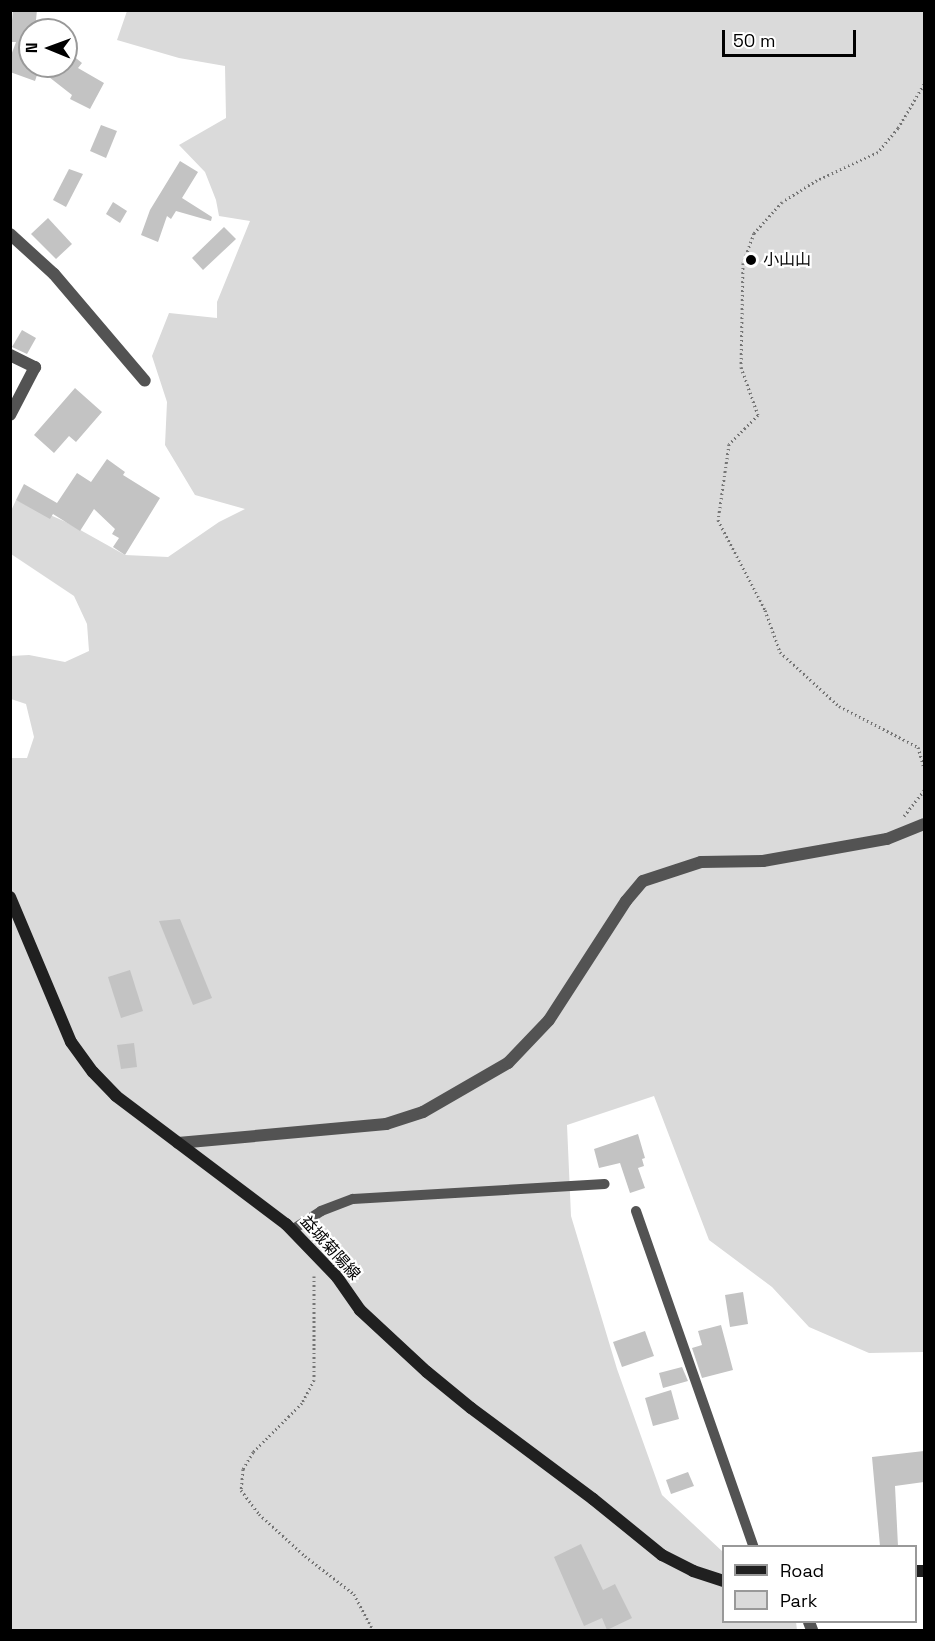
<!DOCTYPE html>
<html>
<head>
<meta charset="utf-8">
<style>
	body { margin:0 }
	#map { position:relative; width:935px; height:1641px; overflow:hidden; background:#fff; font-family:"Space Grotesk","Noto Sans JP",sans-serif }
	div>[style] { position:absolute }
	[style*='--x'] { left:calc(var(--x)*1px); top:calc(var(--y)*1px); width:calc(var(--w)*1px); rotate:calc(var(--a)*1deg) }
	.green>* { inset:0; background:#dadada }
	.building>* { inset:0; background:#c3c3c3 }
	.path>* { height:3px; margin-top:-1.5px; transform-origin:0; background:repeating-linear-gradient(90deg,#757575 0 1.5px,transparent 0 4.5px) }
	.service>* { height:10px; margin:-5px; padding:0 5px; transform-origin:5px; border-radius:5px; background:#535353 }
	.minor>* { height:12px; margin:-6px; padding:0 6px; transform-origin:6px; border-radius:6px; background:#535353 }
	.secondary>* { height:12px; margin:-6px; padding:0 6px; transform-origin:6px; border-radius:6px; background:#202020 }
	.dots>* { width:16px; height:16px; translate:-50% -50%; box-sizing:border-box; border:3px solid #fff; border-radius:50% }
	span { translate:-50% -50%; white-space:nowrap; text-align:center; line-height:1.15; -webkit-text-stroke:4.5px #fff; paint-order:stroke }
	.poi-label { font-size:16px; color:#000 }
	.left { translate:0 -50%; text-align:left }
	.street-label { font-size:16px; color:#000 }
	.frame { position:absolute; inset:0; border:12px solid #000; pointer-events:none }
	.legend { position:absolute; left:722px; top:1545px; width:195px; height:78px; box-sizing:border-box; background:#fff; border:2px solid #999; margin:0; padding:8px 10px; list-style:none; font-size:18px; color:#000 }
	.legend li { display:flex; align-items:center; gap:12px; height:30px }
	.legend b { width:30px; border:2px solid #999 }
	.north { position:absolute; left:18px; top:18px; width:60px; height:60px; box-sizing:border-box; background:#fff; border:2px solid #999; border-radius:50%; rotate:271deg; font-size:16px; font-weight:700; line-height:24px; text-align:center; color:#000 }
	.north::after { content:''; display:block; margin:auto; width:21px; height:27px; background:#000; clip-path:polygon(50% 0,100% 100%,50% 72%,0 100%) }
	.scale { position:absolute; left:722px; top:30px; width:134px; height:27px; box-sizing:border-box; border:3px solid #000; border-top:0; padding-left:8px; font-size:18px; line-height:21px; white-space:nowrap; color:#000; -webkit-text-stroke:4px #fff; paint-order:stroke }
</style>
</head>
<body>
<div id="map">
	<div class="green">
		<i style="clip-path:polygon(127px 11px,924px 11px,924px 1352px,869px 1353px,809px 1327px,772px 1287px,709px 1240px,654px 1096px,567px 1125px,571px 1216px,617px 1369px,662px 1495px,723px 1552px,724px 1622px,796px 1622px,797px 1630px,11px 1630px,10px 758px,27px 758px,34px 737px,26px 704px,11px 699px,11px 656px,29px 655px,65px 662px,89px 651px,87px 624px,74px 596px,11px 554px,11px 511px,16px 500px,66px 522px,125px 555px,168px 557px,219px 522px,245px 509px,195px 495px,165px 445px,167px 402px,152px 356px,169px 313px,217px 318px,217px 302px,250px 221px,219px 216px,216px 200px,205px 172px,179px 145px,226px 118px,225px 66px,179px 58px,117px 40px)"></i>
	</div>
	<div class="building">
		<i style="clip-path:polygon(13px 10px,37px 10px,35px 30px,30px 30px,30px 66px,40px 66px,35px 81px,10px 72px,10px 58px,16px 42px,10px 42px)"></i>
		<i style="clip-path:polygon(66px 50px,82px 63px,78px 68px,104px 83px,90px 109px,70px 99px,72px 95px,49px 77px,58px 66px,66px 66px)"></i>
		<i style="clip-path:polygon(101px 125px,117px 131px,106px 158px,90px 151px)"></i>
		<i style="clip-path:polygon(180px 161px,198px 172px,182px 198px,212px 217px,211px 221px,176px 211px,171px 219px,167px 216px,158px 242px,141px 235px,150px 210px)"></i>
		<i style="clip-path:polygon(69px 169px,83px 174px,66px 207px,53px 200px)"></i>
		<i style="clip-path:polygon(113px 202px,127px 211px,120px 223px,106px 214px)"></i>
		<i style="clip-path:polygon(48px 218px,72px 244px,56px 259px,31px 234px)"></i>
		<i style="clip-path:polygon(224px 227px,236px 239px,203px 270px,192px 258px)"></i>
		<i style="clip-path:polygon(22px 330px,36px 338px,27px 354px,12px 347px)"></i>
		<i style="clip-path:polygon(75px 388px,102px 412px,76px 442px,69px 436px,54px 453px,34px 435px)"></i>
		<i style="clip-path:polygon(107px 459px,125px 472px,123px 475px,160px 498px,125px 555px,113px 547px,119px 538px,112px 534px,115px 529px,94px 509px,80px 531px,53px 514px,50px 519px,16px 500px,24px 484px,57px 503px,77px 473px,91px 482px)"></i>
		<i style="clip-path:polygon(180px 919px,212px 998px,193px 1005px,159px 921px)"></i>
		<i style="clip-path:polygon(130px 970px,143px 1011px,121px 1018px,108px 977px)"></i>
		<i style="clip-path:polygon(134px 1043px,137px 1067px,121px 1069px,117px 1045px)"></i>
		<i style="clip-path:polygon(638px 1134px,645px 1158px,642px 1159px,644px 1166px,638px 1168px,645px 1188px,630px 1193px,620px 1163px,599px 1168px,594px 1149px)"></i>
		<i style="clip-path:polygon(743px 1292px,748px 1324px,730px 1327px,725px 1295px)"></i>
		<i style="clip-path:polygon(721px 1325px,733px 1370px,702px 1378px,692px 1348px,702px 1345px,698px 1331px)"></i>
		<i style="clip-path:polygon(645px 1331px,654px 1356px,622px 1367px,613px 1342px)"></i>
		<i style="clip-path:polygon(682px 1367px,688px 1381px,663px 1388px,659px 1373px)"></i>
		<i style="clip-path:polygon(671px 1390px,679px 1419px,653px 1426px,645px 1398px)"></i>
		<i style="clip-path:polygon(924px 1451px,924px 1482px,895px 1486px,898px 1546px,880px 1546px,872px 1457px)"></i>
		<i style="clip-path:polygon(688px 1472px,694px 1486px,671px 1494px,666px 1480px)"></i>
		<i style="clip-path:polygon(581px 1544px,603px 1590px,615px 1584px,632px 1618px,607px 1630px,602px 1618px,584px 1626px,554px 1557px)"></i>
	</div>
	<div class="path">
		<i style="--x:924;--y:84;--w:51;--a:120.6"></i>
		<i style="--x:898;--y:128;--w:31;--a:130"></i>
		<i style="--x:878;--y:152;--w:67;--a:155.3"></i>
		<i style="--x:817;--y:180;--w:41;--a:147.8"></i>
		<i style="--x:782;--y:202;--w:42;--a:132.1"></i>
		<i style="--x:754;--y:233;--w:32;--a:110"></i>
		<i style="--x:743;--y:263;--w:104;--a:91.1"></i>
		<i style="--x:741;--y:367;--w:51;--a:70.5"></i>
		<i style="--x:758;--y:415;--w:41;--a:135"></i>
		<i style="--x:729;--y:444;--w:77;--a:98.2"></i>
		<i style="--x:718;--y:520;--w:102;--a:62.4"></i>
		<i style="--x:765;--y:610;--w:45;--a:70.3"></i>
		<i style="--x:780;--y:652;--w:80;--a:42.5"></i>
		<i style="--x:839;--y:706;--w:89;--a:27.4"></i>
		<i style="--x:918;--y:747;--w:22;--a:74"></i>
		<i style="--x:904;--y:816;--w:33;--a:-52"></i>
		<i style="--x:314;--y:1276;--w:104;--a:90"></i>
		<i style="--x:314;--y:1380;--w:26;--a:118"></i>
		<i style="--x:302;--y:1403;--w:69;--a:135"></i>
		<i style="--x:253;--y:1452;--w:20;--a:120"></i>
		<i style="--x:243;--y:1469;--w:21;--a:95"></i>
		<i style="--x:241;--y:1490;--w:30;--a:53"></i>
		<i style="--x:259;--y:1514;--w:62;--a:42.4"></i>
		<i style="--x:305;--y:1556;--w:62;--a:37.8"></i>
		<i style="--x:354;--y:1594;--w:41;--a:62.2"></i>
	</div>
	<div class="service">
		<i style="--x:636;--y:1211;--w:355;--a:70.7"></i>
		<i style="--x:292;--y:1230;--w:35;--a:-33"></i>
		<i style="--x:321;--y:1211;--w:34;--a:-21"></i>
		<i style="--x:353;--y:1199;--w:252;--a:-3.4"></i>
	</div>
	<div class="minor">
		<i style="--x:10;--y:234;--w:59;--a:42.3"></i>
		<i style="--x:54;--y:274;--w:140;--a:49.6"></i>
		<i style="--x:10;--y:355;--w:28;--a:26"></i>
		<i style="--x:35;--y:367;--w:54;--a:117.5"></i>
		<i style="--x:178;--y:1143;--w:209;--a:-5.2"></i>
		<i style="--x:386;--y:1124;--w:39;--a:-18"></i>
		<i style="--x:423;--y:1112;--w:98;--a:-30"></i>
		<i style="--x:508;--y:1063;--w:59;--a:-46.4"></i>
		<i style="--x:549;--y:1020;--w:142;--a:-57.1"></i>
		<i style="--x:626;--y:901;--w:26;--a:-50"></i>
		<i style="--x:643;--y:881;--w:61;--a:-18.1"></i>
		<i style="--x:701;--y:862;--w:62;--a:-0.9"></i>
		<i style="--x:763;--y:861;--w:126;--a:-10.1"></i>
		<i style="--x:887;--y:839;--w:40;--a:-22"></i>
		<i style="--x:809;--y:1622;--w:9;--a:69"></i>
	</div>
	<div class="secondary">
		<i style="--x:10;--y:897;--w:157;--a:67.2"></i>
		<i style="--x:71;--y:1042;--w:37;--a:54"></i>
		<i style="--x:93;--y:1072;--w:33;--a:46"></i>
		<i style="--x:116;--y:1096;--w:213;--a:37"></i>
		<i style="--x:286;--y:1224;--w:74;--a:46.1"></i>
		<i style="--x:337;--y:1277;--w:40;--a:55.1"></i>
		<i style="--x:360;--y:1310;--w:91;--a:42.8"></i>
		<i style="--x:427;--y:1372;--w:57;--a:39.3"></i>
		<i style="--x:471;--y:1408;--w:152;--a:36.7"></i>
		<i style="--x:593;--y:1499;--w:89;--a:39.1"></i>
		<i style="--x:662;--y:1555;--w:35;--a:27"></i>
		<i style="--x:693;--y:1571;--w:33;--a:18"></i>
		<i style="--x:916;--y:1571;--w:8;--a:0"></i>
	</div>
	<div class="dots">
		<i style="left:751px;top:260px;background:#000"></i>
	</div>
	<div class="poi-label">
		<span class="left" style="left:763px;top:260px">小山山</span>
	</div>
	<div class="street-label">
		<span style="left:330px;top:1248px;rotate:48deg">益城菊陽線</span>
	</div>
	<div class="frame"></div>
	<ul class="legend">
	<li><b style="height:8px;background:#202020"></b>Road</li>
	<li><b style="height:16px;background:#dadada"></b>Park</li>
	</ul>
	<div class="north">N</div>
	<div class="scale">50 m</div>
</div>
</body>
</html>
